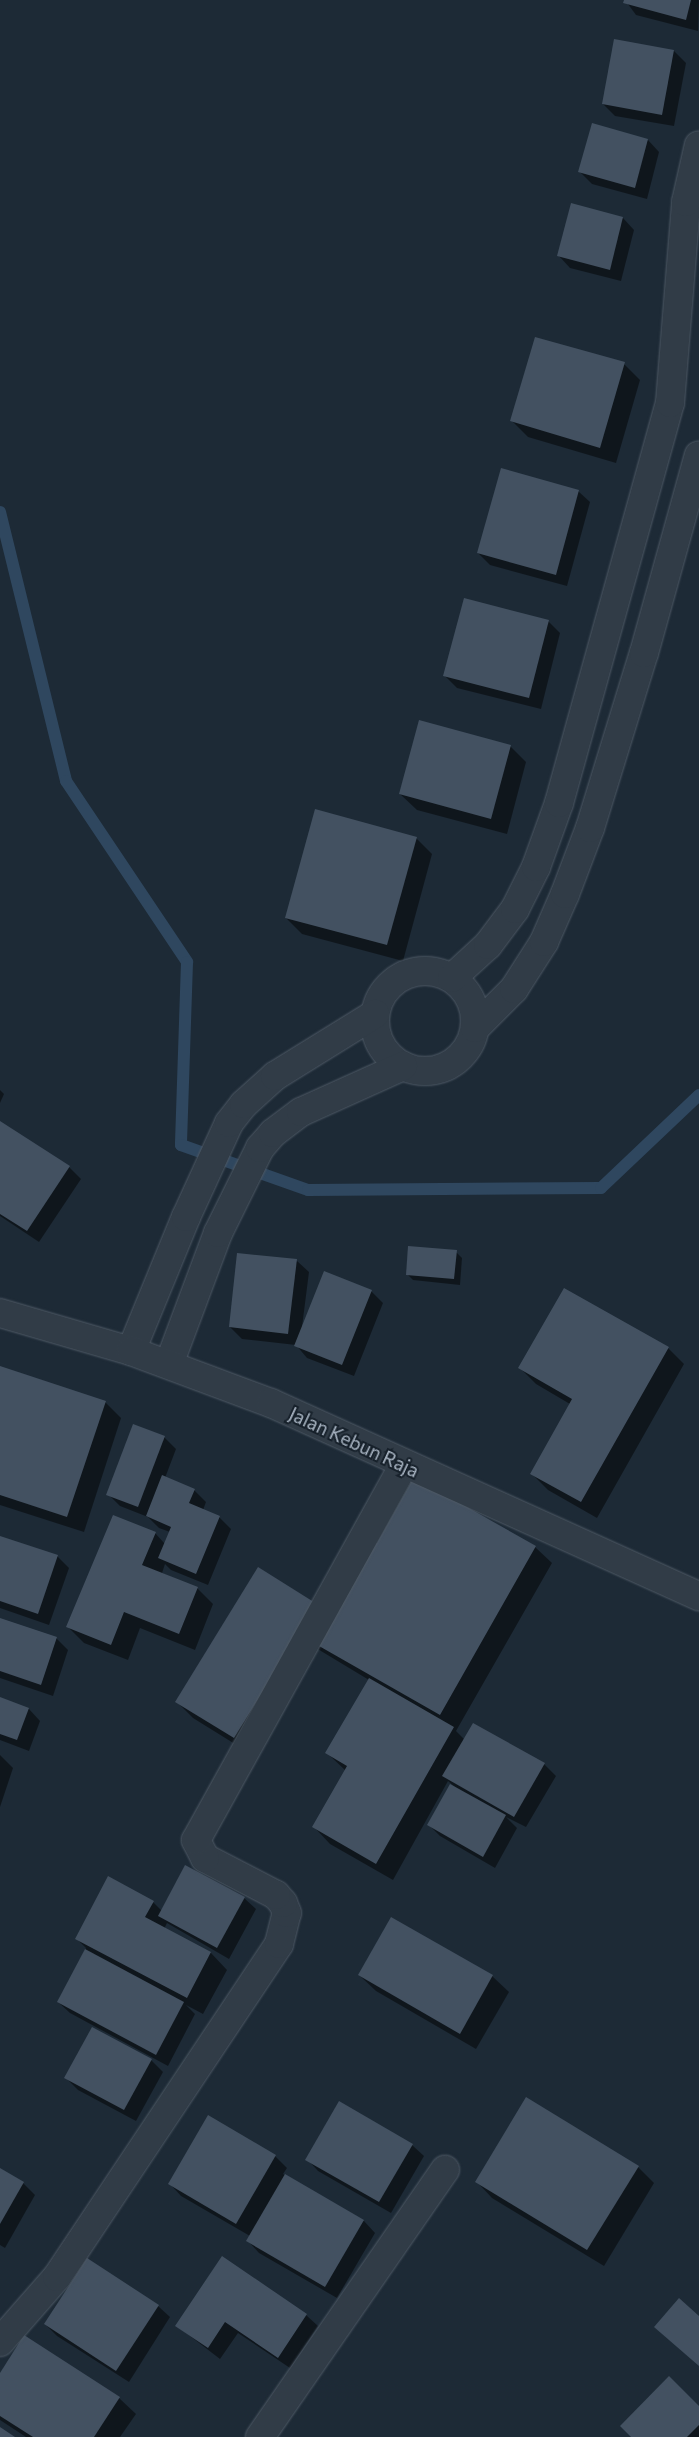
<!DOCTYPE html>
<html>
<head>
<meta charset="utf-8">
<style>
	body { margin:0 }
	#map { position:relative; width:699px; height:2437px; overflow:hidden; background:#1d2a36; font-family:Commissioner,sans-serif }
	div>[style] { position:absolute }
	[style*='--x'] { left:calc(var(--x)*1px); top:calc(var(--y)*1px); width:calc(var(--w)*1px); rotate:calc(var(--a)*1deg) }
	.shadow>* { inset:0; background:#0007 }
	.stream>* { height:12px; margin:-6px; padding:0 6px; transform-origin:6px; border-radius:6px; background:#2f475f }
	.building>* { inset:0; background:#435161 }
	.roads { filter:drop-shadow(0 0 1px #4e5965) drop-shadow(0 0 1px #4e5965) }
	.minor>* { height:28px; margin:-14px; padding:0 14px; transform-origin:14px; border-radius:14px; background:#313c47 }
	.minor>.ring { margin:-14px; padding:0; box-sizing:content-box; background:none; border:28px solid #313c47; border-radius:50% }
	.tertiary>* { height:28px; margin:-14px; padding:0 14px; transform-origin:14px; border-radius:14px; background:#313c47 }
	span { translate:-50% -50%; white-space:nowrap; text-align:center; line-height:1.15; -webkit-text-stroke:4px #17212b; paint-order:stroke }
	.street-label { font-size:19px; color:#aab6c4 }
</style>
</head>
<body>
<div id="map">
	<div class="shadow">
		<i style="clip-path:polygon(625px 0,699px 0,698px 31px,636px 15px)"></i>
		<i style="clip-path:polygon(615px 41px,674px 51px,686px 63px,674px 126px,615px 116px,603px 104px)"></i>
		<i style="clip-path:polygon(648px 140px,659px 152px,647px 199px,592px 184px,580px 172px)"></i>
		<i style="clip-path:polygon(623px 218px,634px 230px,621px 281px,570px 268px,559px 256px)"></i>
		<i style="clip-path:polygon(624px 364px,640px 380px,616px 463px,528px 437px,512px 421px)"></i>
		<i style="clip-path:polygon(578px 491px,590px 502px,567px 586px,490px 565px,478px 553px)"></i>
		<i style="clip-path:polygon(548px 621px,560px 633px,541px 709px,457px 688px,445px 676px)"></i>
		<i style="clip-path:polygon(510px 746px,526px 762px,507px 834px,417px 810px,400px 794px)"></i>
		<i style="clip-path:polygon(416px 838px,432px 854px,403px 961px,302px 934px,286px 918px)"></i>
		<i style="clip-path:polygon(0 1090px,4px 1094px,0 1103px)"></i>
		<i style="clip-path:polygon(0 1122px,69px 1167px,81px 1179px,39px 1242px,0 1216px)"></i>
		<i style="clip-path:polygon(456px 1252px,462px 1258px,460px 1285px,413px 1280px,407px 1274px)"></i>
		<i style="clip-path:polygon(297px 1261px,309px 1272px,302px 1327px,371px 1291px,383px 1303px,354px 1376px,307px 1358px,296px 1345px,242px 1339px,230px 1327px)"></i>
		<i style="clip-path:polygon(668px 1348px,684px 1364px,597px 1518px,548px 1490px,532px 1474px,570px 1404px,536px 1384px,520px 1368px)"></i>
		<i style="clip-path:polygon(0 1367px,105px 1402px,121px 1418px,84px 1532px,0 1505px)"></i>
		<i style="clip-path:polygon(164px 1437px,176px 1449px,165px 1478px,194px 1490px,206px 1502px,203px 1510px,219px 1517px,231px 1529px,208px 1585px,171px 1570px,165px 1564px,162px 1573px,197px 1588px,213px 1604px,195px 1650px,140px 1628px,128px 1660px,84px 1643px,68px 1627px,155px 1533px,165px 1544px,170px 1532px,159px 1528px,148px 1517px,120px 1506px,108px 1494px)"></i>
		<i style="clip-path:polygon(0 1537px,57px 1556px,69px 1568px,49px 1625px,0 1608px)"></i>
		<i style="clip-path:polygon(377px 1545px,535px 1547px,552px 1563px,456px 1731px,465px 1740px,544px 1764px,556px 1776px,526px 1827px,506px 1817px,517px 1828px,495px 1868px,440px 1836px,428px 1824px,456px 1788px,448px 1781px,393px 1880px,330px 1844px,314px 1827px,346px 1771px,327px 1753px,369px 1680px,316px 1648px,251px 1754px,193px 1718px,177px 1702px,317px 1605px)"></i>
		<i style="clip-path:polygon(0 1619px,56px 1638px,68px 1650px,53px 1696px,0 1678px)"></i>
		<i style="clip-path:polygon(0 1698px,29px 1709px,40px 1721px,29px 1751px,0 1740px)"></i>
		<i style="clip-path:polygon(0 1755px,13px 1768px,0 1807px)"></i>
		<i style="clip-path:polygon(244px 1898px,256px 1909px,229px 1959px,167px 1923px,164px 1929px,211px 1953px,227px 1970px,203px 2014px,186px 2005px,195px 2014px,168px 2066px,70px 2013px,58px 2002px,86px 1948px,77px 1939px,153px 1902px,162px 1911px)"></i>
		<i style="clip-path:polygon(359px 1975px,492px 1976px,509px 1992px,476px 2049px,376px 1991px)"></i>
		<i style="clip-path:polygon(151px 2060px,163px 2072px,136px 2121px,78px 2090px,66px 2078px)"></i>
		<i style="clip-path:polygon(412px 2145px,424px 2156px,391px 2213px,318px 2171px,307px 2159px)"></i>
		<i style="clip-path:polygon(275px 2156px,287px 2168px,283px 2174px,364px 2221px,375px 2233px,337px 2298px,259px 2253px,248px 2241px,250px 2236px,181px 2196px,170px 2184px)"></i>
		<i style="clip-path:polygon(638px 2167px,654px 2183px,604px 2266px,492px 2198px,476px 2181px)"></i>
		<i style="clip-path:polygon(0 2170px,23px 2183px,35px 2195px,5px 2248px,0 2245px)"></i>
		<i style="clip-path:polygon(158px 2306px,170px 2317px,129px 2382px,57px 2336px,45px 2324px)"></i>
		<i style="clip-path:polygon(306px 2315px,318px 2326px,290px 2368px,238px 2333px,220px 2359px,177px 2326px)"></i>
		<i style="clip-path:polygon(0 2375px,119px 2398px,136px 2414px,120px 2437px,26px 2437px,0 2420px)"></i>
		<i style="clip-path:polygon(699px 2407px,699px 2437px,632px 2437px)"></i>
	</div>
	<div class="stream">
		<i style="--x:0;--y:512;--w:277;--a:76.2"></i>
		<i style="--x:66;--y:781;--w:218;--a:56.2"></i>
		<i style="--x:187;--y:962;--w:183;--a:91.9"></i>
		<i style="--x:181;--y:1145;--w:135;--a:19.5"></i>
		<i style="--x:308;--y:1190;--w:293;--a:-0.4"></i>
		<i style="--x:601;--y:1188;--w:135;--a:-43.5"></i>
	</div>
	<div class="building">
		<i style="clip-path:polygon(624px 0,691px 0,686px 20px,623px 3px)"></i>
		<i style="clip-path:polygon(614px 39px,674px 50px,662px 115px,602px 104px)"></i>
		<i style="clip-path:polygon(592px 123px,648px 139px,635px 188px,578px 172px)"></i>
		<i style="clip-path:polygon(571px 203px,623px 217px,610px 270px,557px 256px)"></i>
		<i style="clip-path:polygon(535px 337px,625px 362px,600px 448px,510px 421px)"></i>
		<i style="clip-path:polygon(501px 468px,579px 490px,556px 575px,477px 553px)"></i>
		<i style="clip-path:polygon(464px 598px,549px 620px,529px 698px,443px 676px)"></i>
		<i style="clip-path:polygon(419px 720px,511px 745px,491px 819px,399px 794px)"></i>
		<i style="clip-path:polygon(315px 809px,417px 837px,387px 945px,285px 918px)"></i>
		<i style="clip-path:polygon(0 1121px,70px 1166px,27px 1231px,0 1214px)"></i>
		<i style="clip-path:polygon(408px 1246px,457px 1250px,454px 1279px,406px 1275px)"></i>
		<i style="clip-path:polygon(237px 1253px,297px 1259px,288px 1334px,229px 1327px)"></i>
		<i style="clip-path:polygon(324px 1271px,372px 1290px,342px 1365px,294px 1346px)"></i>
		<i style="clip-path:polygon(564px 1288px,669px 1347px,581px 1502px,530px 1474px,572px 1399px,518px 1368px)"></i>
		<i style="clip-path:polygon(0 1366px,106px 1401px,67px 1517px,0 1495px)"></i>
		<i style="clip-path:polygon(133px 1424px,165px 1436px,138px 1507px,106px 1495px)"></i>
		<i style="clip-path:polygon(162px 1475px,195px 1489px,189px 1503px,220px 1516px,196px 1574px,158px 1558px,171px 1527px,146px 1516px)"></i>
		<i style="clip-path:polygon(414px 1477px,536px 1546px,440px 1715px,305px 1638px,363px 1535px,377px 1543px)"></i>
		<i style="clip-path:polygon(113px 1515px,156px 1532px,142px 1565px,198px 1587px,179px 1634px,124px 1612px,111px 1645px,66px 1627px)"></i>
		<i style="clip-path:polygon(0 1536px,58px 1555px,38px 1614px,0 1601px)"></i>
		<i style="clip-path:polygon(258px 1567px,317px 1604px,234px 1738px,175px 1702px)"></i>
		<i style="clip-path:polygon(0 1618px,57px 1637px,41px 1685px,0 1671px)"></i>
		<i style="clip-path:polygon(369px 1678px,454px 1727px,376px 1864px,312px 1827px,347px 1766px,325px 1753px)"></i>
		<i style="clip-path:polygon(0 1697px,29px 1708px,17px 1740px,0 1734px)"></i>
		<i style="clip-path:polygon(473px 1723px,545px 1763px,514px 1817px,442px 1776px)"></i>
		<i style="clip-path:polygon(450px 1784px,506px 1815px,483px 1857px,427px 1825px)"></i>
		<i style="clip-path:polygon(185px 1865px,245px 1897px,217px 1948px,158px 1916px)"></i>
		<i style="clip-path:polygon(108px 1876px,154px 1901px,145px 1917px,211px 1952px,187px 1998px,75px 1939px)"></i>
		<i style="clip-path:polygon(391px 1917px,493px 1975px,460px 2034px,358px 1975px)"></i>
		<i style="clip-path:polygon(85px 1949px,184px 2002px,156px 2055px,57px 2002px)"></i>
		<i style="clip-path:polygon(92px 2027px,152px 2059px,124px 2110px,64px 2078px)"></i>
		<i style="clip-path:polygon(526px 2097px,639px 2166px,587px 2250px,475px 2182px)"></i>
		<i style="clip-path:polygon(339px 2101px,413px 2144px,379px 2202px,305px 2160px)"></i>
		<i style="clip-path:polygon(208px 2115px,276px 2155px,236px 2224px,168px 2184px)"></i>
		<i style="clip-path:polygon(0 2168px,24px 2182px,0 2224px)"></i>
		<i style="clip-path:polygon(285px 2174px,364px 2220px,325px 2287px,246px 2241px)"></i>
		<i style="clip-path:polygon(222px 2256px,307px 2314px,278px 2358px,225px 2322px,208px 2348px,175px 2326px)"></i>
		<i style="clip-path:polygon(87px 2258px,159px 2305px,116px 2371px,44px 2324px)"></i>
		<i style="clip-path:polygon(679px 2298px,699px 2316px,699px 2366px,654px 2327px)"></i>
		<i style="clip-path:polygon(24px 2335px,120px 2397px,94px 2437px,33px 2437px,0 2416px,0 2373px)"></i>
		<i style="clip-path:polygon(669px 2376px,699px 2406px,699px 2425px,687px 2437px,631px 2437px,620px 2426px)"></i>
		<i style="clip-path:polygon(0 2427px,15px 2437px,0 2437px)"></i>
	</div>
	<div class="roads">
		<div class="minor">
			<i class="ring" style="left:375px;top:971px;width:72px;height:72px"></i>
			<i style="--x:452;--y:978;--w:49;--a:-42.5"></i>
			<i style="--x:488;--y:945;--w:45;--a:-53.1"></i>
			<i style="--x:515;--y:909;--w:47;--a:-63.4"></i>
			<i style="--x:536;--y:867;--w:68;--a:-70.2"></i>
			<i style="--x:559;--y:803;--w:415;--a:-74.5"></i>
			<i style="--x:670;--y:403;--w:202;--a:-85.4"></i>
			<i style="--x:686;--y:202;--w:58;--a:-77.2"></i>
			<i style="--x:475;--y:1028;--w:55;--a:-45"></i>
			<i style="--x:514;--y:989;--w:56;--a:-57.4"></i>
			<i style="--x:544;--y:942;--w:52;--a:-66.4"></i>
			<i style="--x:565;--y:894;--w:71;--a:-69.3"></i>
			<i style="--x:590;--y:828;--w:183;--a:-72.9"></i>
			<i style="--x:644;--y:653;--w:205;--a:-74.5"></i>
			<i style="--x:131;--y:1351;--w:145;--a:-67.7"></i>
			<i style="--x:186;--y:1217;--w:103;--a:-65.4"></i>
			<i style="--x:229;--y:1123;--w:24;--a:-52"></i>
			<i style="--x:244;--y:1104;--w:42;--a:-42.1"></i>
			<i style="--x:275;--y:1076;--w:118;--a:-31.8"></i>
			<i style="--x:169;--y:1364;--w:140;--a:-69.5"></i>
			<i style="--x:218;--y:1233;--w:95;--a:-63.7"></i>
			<i style="--x:260;--y:1148;--w:20;--a:-49"></i>
			<i style="--x:273;--y:1133;--w:35;--a:-37"></i>
			<i style="--x:301;--y:1112;--w:112;--a:-24.3"></i>
			<i style="--x:0;--y:2342;--w:86;--a:-48.8"></i>
			<i style="--x:57;--y:2277;--w:400;--a:-56.3"></i>
			<i style="--x:279;--y:1944;--w:32;--a:-76"></i>
			<i style="--x:287;--y:1913;--w:11;--a:-112"></i>
			<i style="--x:283;--y:1903;--w:11;--a:-131"></i>
			<i style="--x:276;--y:1895;--w:80;--a:-152.5"></i>
			<i style="--x:205;--y:1858;--w:20;--a:-117"></i>
			<i style="--x:196;--y:1840;--w:429;--a:-61"></i>
			<i style="--x:260;--y:2437;--w:325;--a:-55.3"></i>
		</div>
		<div class="tertiary">
			<i style="--x:0;--y:1313;--w:136;--a:16.2"></i>
			<i style="--x:131;--y:1351;--w:149;--a:20.4"></i>
			<i style="--x:271;--y:1403;--w:470;--a:24.3"></i>
		</div>
	</div>
	<div class="street-label">
		<span style="left:354px;top:1442px;rotate:25deg">Jalan Kebun Raja</span>
	</div>
</div>
</body>
</html>
